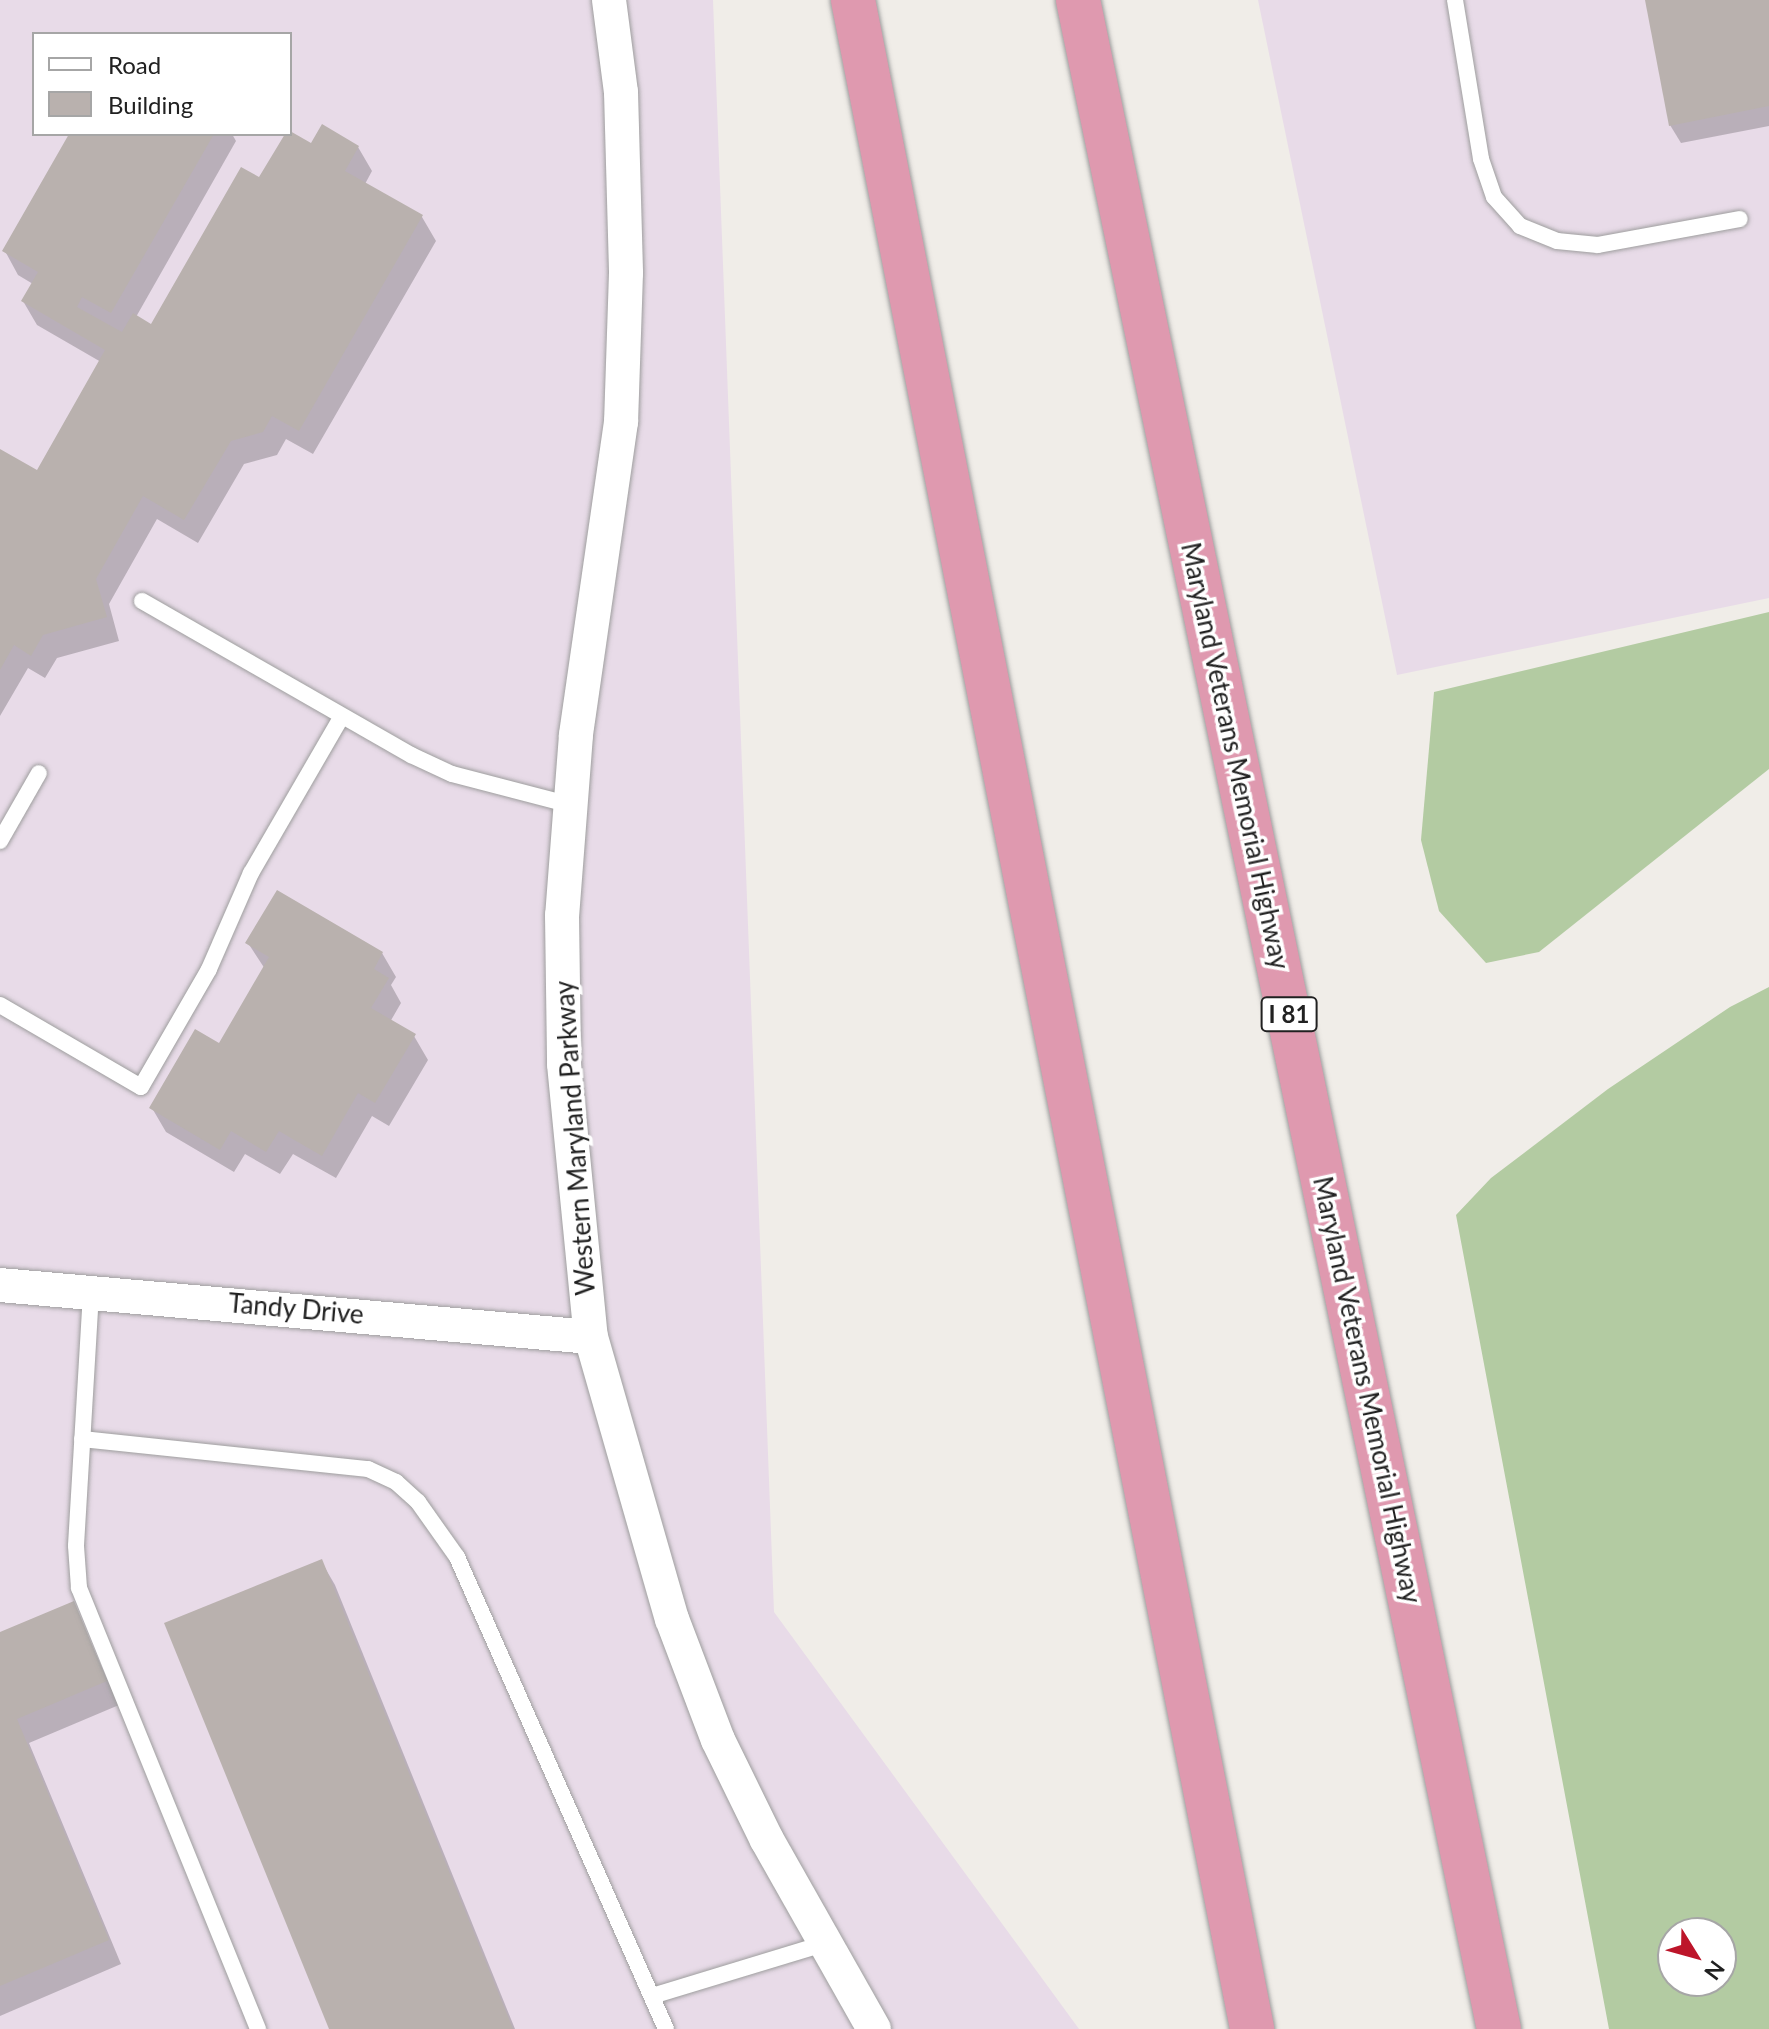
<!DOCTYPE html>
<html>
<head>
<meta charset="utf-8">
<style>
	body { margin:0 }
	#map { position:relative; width:1769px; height:2029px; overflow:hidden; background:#f0ede8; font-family:Lato,sans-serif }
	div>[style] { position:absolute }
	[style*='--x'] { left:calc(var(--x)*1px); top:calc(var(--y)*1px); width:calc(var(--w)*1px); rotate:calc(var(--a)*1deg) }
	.industrial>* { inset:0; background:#e8dbe8 }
	.forest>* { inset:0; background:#b3cba2 }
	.shadow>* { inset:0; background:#0003 }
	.building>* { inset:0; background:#b9b1ae }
	.roads { filter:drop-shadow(0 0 2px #9e9e9e) drop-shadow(0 0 2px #9e9e9e) }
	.service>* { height:16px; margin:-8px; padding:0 8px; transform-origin:8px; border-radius:8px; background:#fff }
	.minor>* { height:34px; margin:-17px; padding:0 17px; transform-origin:17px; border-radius:17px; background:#fff }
	.motorway>* { height:44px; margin:-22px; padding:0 22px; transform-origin:22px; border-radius:22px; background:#df99af }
	span { translate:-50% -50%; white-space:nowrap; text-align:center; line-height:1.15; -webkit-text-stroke:7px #fff; paint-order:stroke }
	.shield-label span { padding:2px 6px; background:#fff; border:2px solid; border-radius:6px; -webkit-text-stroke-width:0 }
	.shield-label { font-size:24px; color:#212121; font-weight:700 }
	.street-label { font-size:26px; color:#212121 }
	.legend { position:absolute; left:32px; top:32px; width:260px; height:104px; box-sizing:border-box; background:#fff; border:2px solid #a6a6a6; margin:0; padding:10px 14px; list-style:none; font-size:24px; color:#212121 }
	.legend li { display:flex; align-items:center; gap:16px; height:40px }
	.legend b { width:40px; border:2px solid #a6a6a6 }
	.north { position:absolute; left:1657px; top:1917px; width:80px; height:80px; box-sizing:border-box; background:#fff; border:2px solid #a6a6a6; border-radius:50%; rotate:127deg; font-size:22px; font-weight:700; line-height:32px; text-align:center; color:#212121 }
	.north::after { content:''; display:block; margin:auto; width:28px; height:36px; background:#bd152a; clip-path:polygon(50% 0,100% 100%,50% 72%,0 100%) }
</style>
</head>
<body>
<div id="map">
	<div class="industrial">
		<i style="clip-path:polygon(evenodd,0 0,713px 0,774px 1612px,1079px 2029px,0 2029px,0 0,34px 34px,290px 34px,290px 134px,34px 134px,34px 34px)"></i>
		<i style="clip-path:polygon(1258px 0,1769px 0,1769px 598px,1397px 675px)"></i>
	</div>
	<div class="forest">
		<i style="clip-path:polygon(1769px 612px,1769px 769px,1539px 952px,1486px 963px,1439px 911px,1421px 840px,1434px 692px)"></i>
		<i style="clip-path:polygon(evenodd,1769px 987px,1769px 2029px,1609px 2029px,1456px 1215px,1491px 1178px,1608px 1089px,1730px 1007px,1769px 987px,1673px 1933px,1721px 1933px,1721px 1981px,1673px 1981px,1673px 1933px)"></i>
	</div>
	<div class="shadow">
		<i style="clip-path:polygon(1647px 0,1769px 0,1769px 126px,1681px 143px,1670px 125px)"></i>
		<i style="clip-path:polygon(72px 134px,232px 134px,236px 141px,136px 317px,152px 326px,260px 180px,312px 146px,358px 147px,372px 171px,365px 184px,422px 217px,436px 241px,313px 454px,286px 439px,277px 455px,244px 464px,198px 543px,157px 519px,109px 604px,119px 641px,57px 658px,45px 678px,28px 668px,0 716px,0 452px,37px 473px,101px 362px,37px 325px,23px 301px,33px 284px,18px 275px,5px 251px)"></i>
		<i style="clip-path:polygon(248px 943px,382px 953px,396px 977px,391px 985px,401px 1003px,390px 1022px,414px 1036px,428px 1060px,389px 1126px,372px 1116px,336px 1178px,293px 1154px,280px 1174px,245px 1154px,234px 1172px,166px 1132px,152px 1108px,220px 1046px,265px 969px)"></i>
		<i style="clip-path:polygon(321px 1561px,335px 1585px,515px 2029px,331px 2029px)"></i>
		<i style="clip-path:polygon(73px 1604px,119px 1705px,29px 1743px,121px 1964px,0 2016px,0 1635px)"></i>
	</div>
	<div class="building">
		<i style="clip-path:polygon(1645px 0,1769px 0,1769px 106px,1669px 126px)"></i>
		<i style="clip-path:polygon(322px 124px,359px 146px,345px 171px,423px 215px,299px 431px,272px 416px,263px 432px,231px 441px,184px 520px,143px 496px,96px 579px,107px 617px,43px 635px,31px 656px,14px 645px,0 670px,0 449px,37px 470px,105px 350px,21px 301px,38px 272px,2px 251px,69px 134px,214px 134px,111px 313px,82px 297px,77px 307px,122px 332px,133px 313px,151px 324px,241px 167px,259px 177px,285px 134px,290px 131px,311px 143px)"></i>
		<i style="clip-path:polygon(277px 890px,383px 952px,374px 969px,389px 978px,371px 1008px,416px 1034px,375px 1103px,358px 1093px,322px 1156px,279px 1131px,266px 1152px,231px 1131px,220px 1150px,149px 1108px,195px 1029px,219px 1043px,269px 957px,245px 943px)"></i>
		<i style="clip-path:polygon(322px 1559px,513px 2029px,329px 2029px,164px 1623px)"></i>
		<i style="clip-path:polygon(74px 1601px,107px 1681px,17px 1719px,109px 1940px,0 1986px,0 1632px)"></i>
	</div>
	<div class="roads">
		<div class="service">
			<i style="--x:1455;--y:0;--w:161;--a:80.7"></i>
			<i style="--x:1481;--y:159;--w:40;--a:71.1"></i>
			<i style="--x:1494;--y:197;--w:39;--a:48"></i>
			<i style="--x:1520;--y:226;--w:40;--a:22"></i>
			<i style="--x:1557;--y:241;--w:41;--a:5.6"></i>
			<i style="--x:1598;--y:245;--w:144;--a:-10.4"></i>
			<i style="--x:142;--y:601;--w:310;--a:29.8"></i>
			<i style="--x:411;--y:755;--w:45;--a:24.9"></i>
			<i style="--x:452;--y:774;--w:123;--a:14.6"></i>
			<i style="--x:0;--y:841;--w:78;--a:-60.2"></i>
			<i style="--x:0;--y:1005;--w:163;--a:30.2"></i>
			<i style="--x:141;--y:1087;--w:136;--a:-60"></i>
			<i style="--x:209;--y:969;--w:105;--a:-66.4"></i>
			<i style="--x:251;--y:873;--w:181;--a:-59.9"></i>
			<i style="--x:91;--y:1293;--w:253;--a:93.4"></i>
			<i style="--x:76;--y:1546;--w:42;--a:85.9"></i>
			<i style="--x:79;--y:1588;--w:476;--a:67.9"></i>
			<i style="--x:82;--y:1439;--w:288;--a:6"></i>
			<i style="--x:368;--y:1469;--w:31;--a:25"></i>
			<i style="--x:396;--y:1482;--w:30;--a:42"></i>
			<i style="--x:418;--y:1502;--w:67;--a:54.7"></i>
			<i style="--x:457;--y:1557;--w:516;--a:66.12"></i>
			<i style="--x:652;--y:1996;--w:182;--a:-16.9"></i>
		</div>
		<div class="minor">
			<i style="--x:609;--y:0;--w:93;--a:82.6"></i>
			<i style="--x:621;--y:92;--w:181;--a:88.4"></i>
			<i style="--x:626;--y:273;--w:149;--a:91.9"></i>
			<i style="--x:621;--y:422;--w:316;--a:98.2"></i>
			<i style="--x:576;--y:735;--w:181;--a:94.4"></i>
			<i style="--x:562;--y:915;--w:149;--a:89.2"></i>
			<i style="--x:564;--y:1064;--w:274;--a:84.4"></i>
			<i style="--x:591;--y:1337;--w:293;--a:74"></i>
			<i style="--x:672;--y:1619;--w:129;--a:69.2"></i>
			<i style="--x:718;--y:1740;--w:111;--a:63.9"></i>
			<i style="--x:767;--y:1840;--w:217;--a:60.5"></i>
			<i style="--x:0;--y:1285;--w:593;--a:5.03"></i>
		</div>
		<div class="motorway">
			<i style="--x:853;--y:0;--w:2068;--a:78.87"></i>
			<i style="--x:1078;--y:0;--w:2072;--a:78.28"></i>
		</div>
	</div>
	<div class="shield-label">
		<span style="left:1289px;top:1014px">I 81</span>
	</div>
	<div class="street-label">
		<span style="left:1235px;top:756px;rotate:78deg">Maryland Veterans Memorial Highway</span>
		<span style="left:575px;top:1138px;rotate:-94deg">Western Maryland Parkway</span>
		<span style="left:296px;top:1309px;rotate:5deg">Tandy Drive</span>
		<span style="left:1367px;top:1390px;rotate:78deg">Maryland Veterans Memorial Highway</span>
	</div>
	<ul class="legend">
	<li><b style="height:10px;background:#fff"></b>Road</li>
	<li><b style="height:22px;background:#b9b1ae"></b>Building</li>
	</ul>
	<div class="north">N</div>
</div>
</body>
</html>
